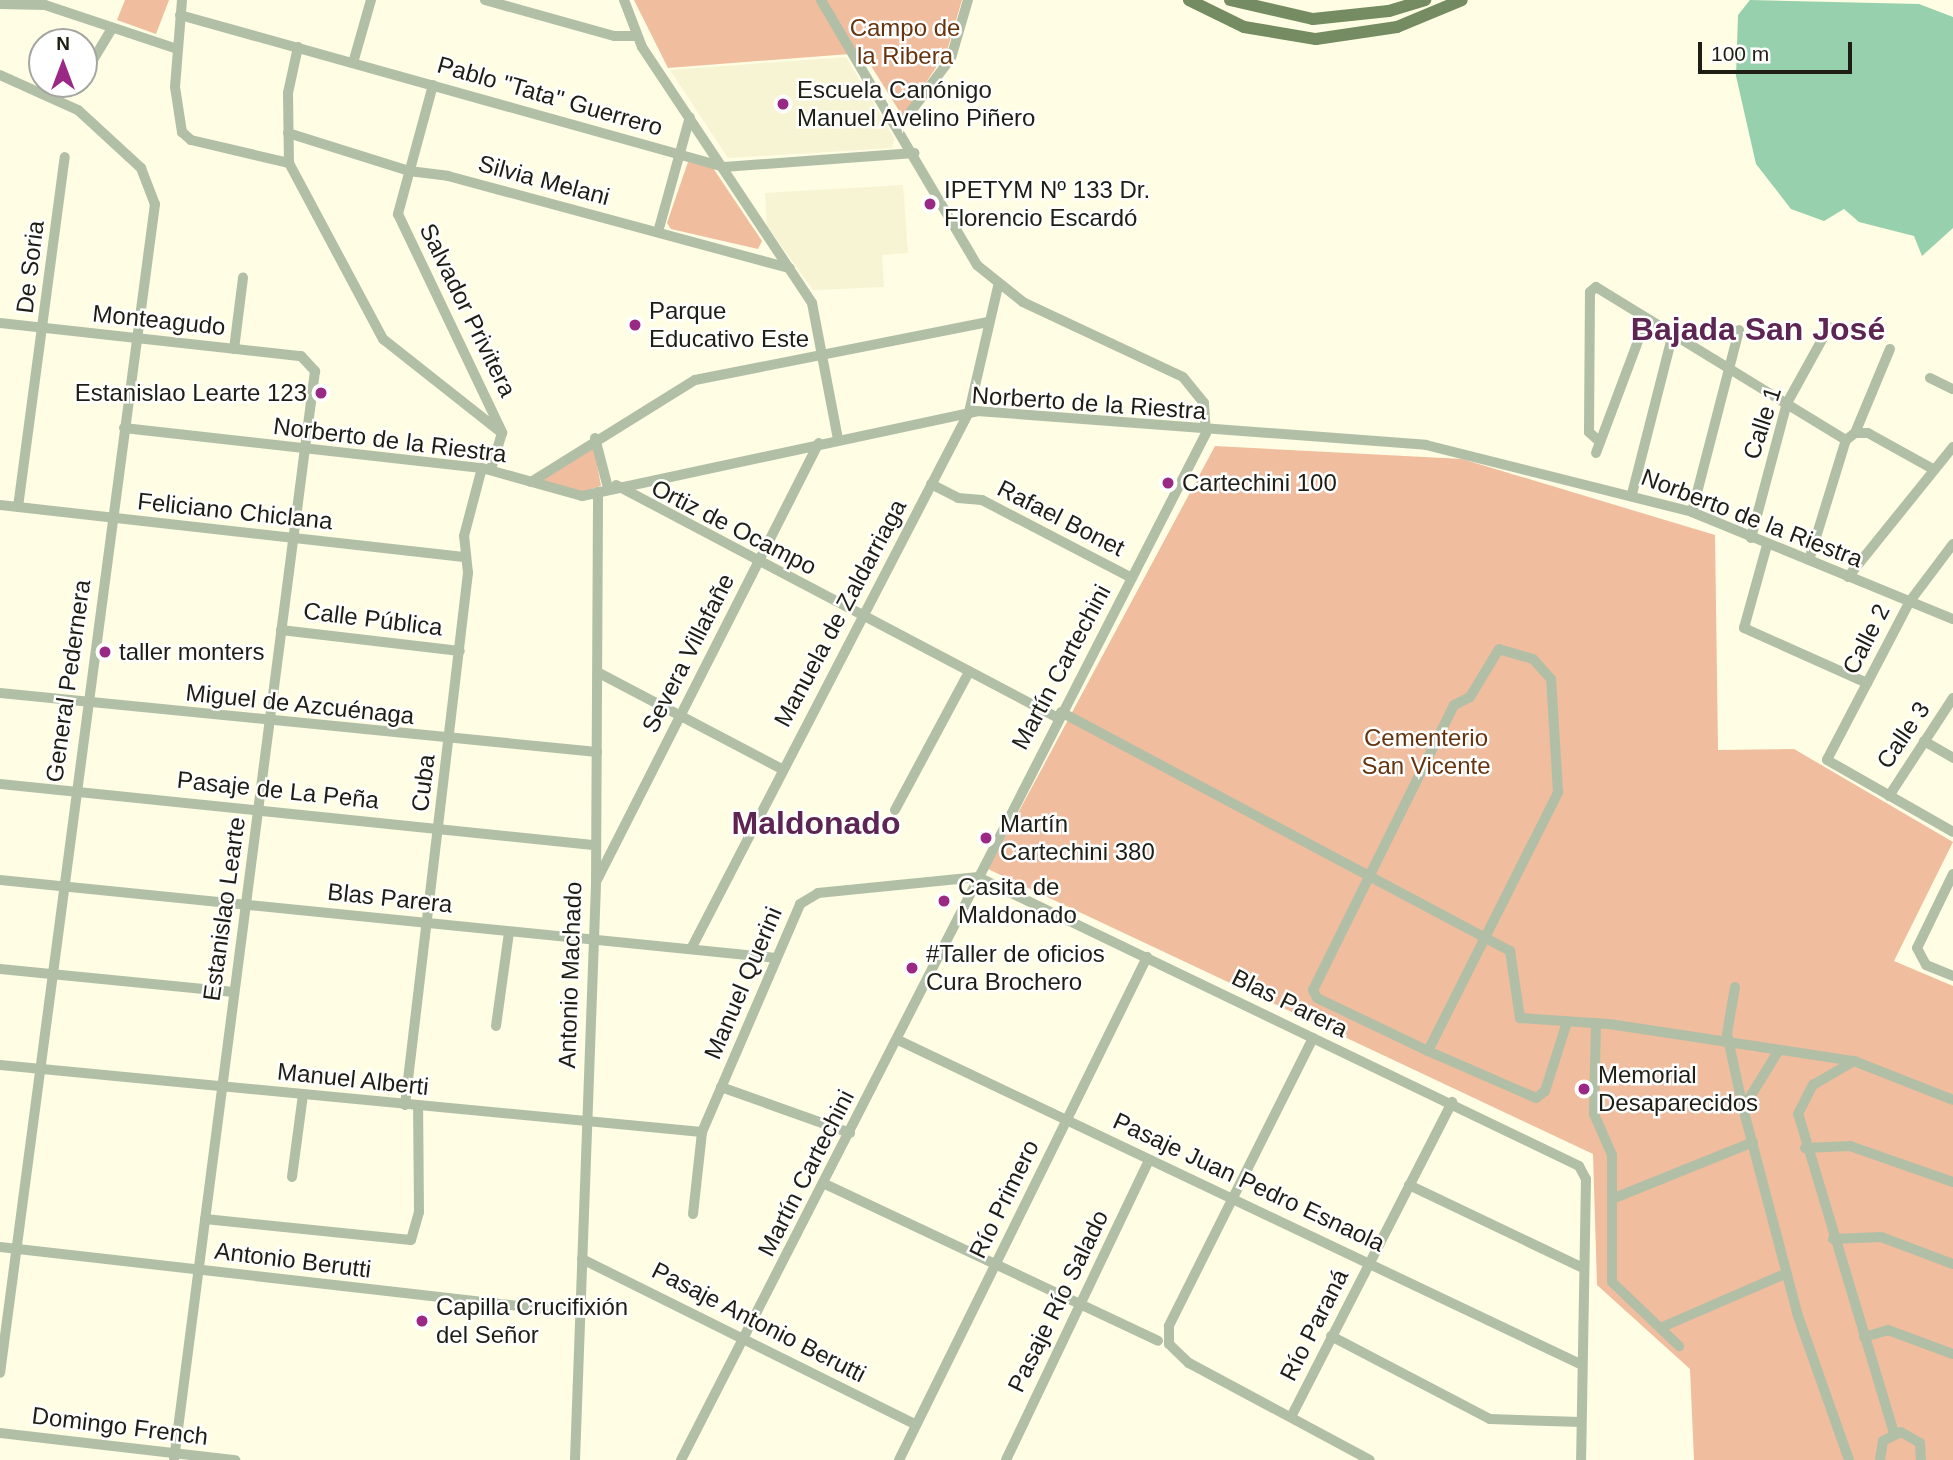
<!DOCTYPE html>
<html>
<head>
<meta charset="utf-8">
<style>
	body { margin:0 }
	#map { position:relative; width:1953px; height:1460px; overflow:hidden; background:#fffde3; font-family:Arial,sans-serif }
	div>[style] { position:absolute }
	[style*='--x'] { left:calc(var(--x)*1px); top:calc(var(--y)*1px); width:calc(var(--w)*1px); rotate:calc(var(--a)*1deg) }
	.built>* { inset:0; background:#f6f4d2 }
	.green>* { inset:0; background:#f0bd9e }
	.water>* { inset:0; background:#97d0ac }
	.minor>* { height:10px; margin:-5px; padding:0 5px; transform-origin:5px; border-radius:5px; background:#b2bfa7 }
	.major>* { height:12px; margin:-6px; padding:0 6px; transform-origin:6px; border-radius:6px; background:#758b61 }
	.dots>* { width:19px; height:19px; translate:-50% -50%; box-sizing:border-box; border:4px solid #fff; border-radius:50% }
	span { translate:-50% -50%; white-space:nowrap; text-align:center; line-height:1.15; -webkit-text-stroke:5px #fff; paint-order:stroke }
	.park-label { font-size:24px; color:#66340e }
	.poi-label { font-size:24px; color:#1f1e14 }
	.left { translate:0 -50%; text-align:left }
	.right { translate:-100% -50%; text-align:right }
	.street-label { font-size:24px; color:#1f1e14 }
	.district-label { font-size:32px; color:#5d2551; font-weight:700 }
	.north { position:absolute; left:28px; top:28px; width:70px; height:70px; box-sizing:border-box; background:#fff; border:2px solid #a5a5a1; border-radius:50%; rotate:0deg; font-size:19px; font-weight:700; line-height:28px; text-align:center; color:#1f1e14 }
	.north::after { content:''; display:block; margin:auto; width:24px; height:32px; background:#9a2986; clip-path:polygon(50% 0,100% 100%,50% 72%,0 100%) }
	.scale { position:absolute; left:1698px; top:42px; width:154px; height:32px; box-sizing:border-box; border:4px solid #1f1e14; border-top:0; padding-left:9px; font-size:21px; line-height:24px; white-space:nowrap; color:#1f1e14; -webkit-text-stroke:5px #fff; paint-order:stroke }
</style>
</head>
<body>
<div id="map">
	<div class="built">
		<i style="clip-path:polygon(846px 57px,894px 138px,892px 148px,728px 158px,670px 70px)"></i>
		<i style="clip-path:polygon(903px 185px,908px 253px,882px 255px,884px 287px,813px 290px,767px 226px,765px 193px)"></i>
	</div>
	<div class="green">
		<i style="clip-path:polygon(125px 0,169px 0,156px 34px,117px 20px)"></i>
		<i style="clip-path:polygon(634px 0,962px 0,947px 51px,903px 117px,863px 53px,668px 68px)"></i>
		<i style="clip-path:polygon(688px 162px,713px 168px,762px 241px,758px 249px,671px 229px,667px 223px)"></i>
		<i style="clip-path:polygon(593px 443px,601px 486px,581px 492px,537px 480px)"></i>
		<i style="clip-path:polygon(1215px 446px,1462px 459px,1715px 535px,1718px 750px,1794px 749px,1953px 842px,1894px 961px,1953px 986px,1953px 1460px,1694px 1460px,1690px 1369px,1597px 1285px,1593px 1154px,988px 869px)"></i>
	</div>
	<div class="water">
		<i style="clip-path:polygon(1750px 0,1919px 4px,1953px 17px,1953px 228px,1922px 256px,1914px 236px,1859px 222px,1844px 209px,1824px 221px,1791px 209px,1756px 164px,1736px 76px,1738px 15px)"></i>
	</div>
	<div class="minor">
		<i style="--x:182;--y:0;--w:87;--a:94.6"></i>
		<i style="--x:175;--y:87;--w:46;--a:81.2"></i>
		<i style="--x:182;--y:132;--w:12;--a:42"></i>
		<i style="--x:191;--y:140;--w:101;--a:13.2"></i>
		<i style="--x:485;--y:0;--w:134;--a:15.6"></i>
		<i style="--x:614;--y:36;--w:23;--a:0"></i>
		<i style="--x:624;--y:0;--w:50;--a:69"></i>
		<i style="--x:642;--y:47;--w:307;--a:56.4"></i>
		<i style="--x:812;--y:303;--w:138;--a:79.2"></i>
		<i style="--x:0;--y:4;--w:45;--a:1.3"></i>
		<i style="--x:45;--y:5;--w:139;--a:18.4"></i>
		<i style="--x:180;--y:15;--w:565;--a:15.61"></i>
		<i style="--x:724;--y:167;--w:191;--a:-4.2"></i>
		<i style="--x:298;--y:47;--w:47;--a:102.3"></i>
		<i style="--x:288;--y:93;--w:70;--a:89.2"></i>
		<i style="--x:289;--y:163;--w:200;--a:61.9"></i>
		<i style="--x:383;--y:339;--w:152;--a:38.3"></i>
		<i style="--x:353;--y:63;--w:66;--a:-74.1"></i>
		<i style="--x:0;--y:75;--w:85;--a:24.2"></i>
		<i style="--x:78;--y:110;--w:86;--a:42.6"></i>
		<i style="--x:141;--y:168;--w:39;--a:69"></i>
		<i style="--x:155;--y:204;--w:1179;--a:97.55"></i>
		<i style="--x:84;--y:75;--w:52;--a:-59"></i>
		<i style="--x:433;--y:85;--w:134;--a:105.2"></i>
		<i style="--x:398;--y:214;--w:242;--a:64.5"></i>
		<i style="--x:900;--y:126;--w:85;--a:-53.1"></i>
		<i style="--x:951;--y:58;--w:60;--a:-73.7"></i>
		<i style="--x:288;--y:133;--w:127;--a:17.4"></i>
		<i style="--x:409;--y:171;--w:39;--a:7"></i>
		<i style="--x:448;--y:176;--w:354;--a:15.1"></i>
		<i style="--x:658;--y:232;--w:119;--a:-74.5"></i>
		<i style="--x:0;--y:323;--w:303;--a:6.3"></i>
		<i style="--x:301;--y:356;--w:21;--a:47"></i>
		<i style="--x:315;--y:371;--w:1098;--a:97.38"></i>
		<i style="--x:234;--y:349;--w:72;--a:-82.8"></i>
		<i style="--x:1930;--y:378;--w:25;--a:26"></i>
		<i style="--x:124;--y:428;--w:360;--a:6.4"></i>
		<i style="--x:482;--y:468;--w:104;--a:15.6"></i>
		<i style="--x:582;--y:496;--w:404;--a:-12.1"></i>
		<i style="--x:977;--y:411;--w:450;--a:4.3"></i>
		<i style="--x:1426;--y:445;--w:274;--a:14.1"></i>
		<i style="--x:1692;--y:512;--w:282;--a:22.3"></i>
		<i style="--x:1855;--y:433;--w:91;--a:-67.4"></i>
		<i style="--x:595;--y:438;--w:52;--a:75.4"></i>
		<i style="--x:1600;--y:442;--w:15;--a:-138"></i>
		<i style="--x:1589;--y:432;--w:140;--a:-89.6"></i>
		<i style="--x:1590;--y:292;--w:8;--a:-40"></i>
		<i style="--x:1596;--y:287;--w:293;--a:31.5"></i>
		<i style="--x:1596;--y:453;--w:142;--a:-69.4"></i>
		<i style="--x:491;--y:469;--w:38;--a:-73"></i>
		<i style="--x:531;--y:482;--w:193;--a:-31.9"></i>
		<i style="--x:695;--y:380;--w:300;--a:-11.2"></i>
		<i style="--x:931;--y:484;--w:30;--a:27"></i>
		<i style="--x:958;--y:498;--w:24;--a:5"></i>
		<i style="--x:982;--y:500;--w:169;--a:27.5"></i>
		<i style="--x:616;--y:485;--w:500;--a:27.8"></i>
		<i style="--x:1632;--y:494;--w:166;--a:-75.7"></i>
		<i style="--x:0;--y:505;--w:469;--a:6.4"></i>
		<i style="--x:18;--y:507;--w:353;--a:-82.4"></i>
		<i style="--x:1692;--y:512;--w:188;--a:-75.5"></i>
		<i style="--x:1751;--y:538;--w:140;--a:-75.1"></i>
		<i style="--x:1787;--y:403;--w:87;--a:-61.1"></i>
		<i style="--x:1953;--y:544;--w:71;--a:127"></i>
		<i style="--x:1910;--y:601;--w:179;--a:117.6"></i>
		<i style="--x:1827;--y:760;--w:145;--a:29.7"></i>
		<i style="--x:1767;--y:545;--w:86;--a:105.5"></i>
		<i style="--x:1744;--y:628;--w:135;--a:24.1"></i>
		<i style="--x:1809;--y:560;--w:126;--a:-72.9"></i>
		<i style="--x:1846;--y:440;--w:11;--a:-38"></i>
		<i style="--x:1855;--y:433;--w:13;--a:0"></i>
		<i style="--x:1868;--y:433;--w:74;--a:29"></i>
		<i style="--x:1848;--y:577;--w:167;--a:-51.1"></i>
		<i style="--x:281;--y:630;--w:180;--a:6.7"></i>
		<i style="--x:599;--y:673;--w:207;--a:27.7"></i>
		<i style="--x:0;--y:693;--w:600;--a:5.64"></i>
		<i style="--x:1061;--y:712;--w:509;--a:28.03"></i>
		<i style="--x:1510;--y:951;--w:68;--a:81.5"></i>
		<i style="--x:1520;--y:1018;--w:89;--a:3.9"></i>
		<i style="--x:1609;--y:1024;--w:248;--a:8.6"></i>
		<i style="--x:1924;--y:741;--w:34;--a:30"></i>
		<i style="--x:0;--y:784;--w:596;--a:5.87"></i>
		<i style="--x:1889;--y:796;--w:117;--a:-56.9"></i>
		<i style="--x:895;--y:810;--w:157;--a:-61.8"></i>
		<i style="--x:1953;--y:874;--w:82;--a:115.9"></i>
		<i style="--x:1917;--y:948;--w:19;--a:62"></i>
		<i style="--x:1926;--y:965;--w:29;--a:22"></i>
		<i style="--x:0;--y:880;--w:780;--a:5.74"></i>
		<i style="--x:597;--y:880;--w:490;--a:-63.1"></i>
		<i style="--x:691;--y:949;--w:605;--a:-62.63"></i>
		<i style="--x:969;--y:412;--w:129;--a:-77"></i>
		<i style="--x:0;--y:969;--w:235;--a:5.6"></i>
		<i style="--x:1735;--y:987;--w:48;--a:99.7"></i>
		<i style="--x:1727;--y:1034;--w:76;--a:77.8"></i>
		<i style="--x:1596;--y:1023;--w:91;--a:91.3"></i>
		<i style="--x:1594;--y:1114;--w:45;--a:66.3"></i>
		<i style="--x:1612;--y:1155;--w:127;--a:90"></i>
		<i style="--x:1612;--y:1282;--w:93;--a:43.7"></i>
		<i style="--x:496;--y:1026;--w:95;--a:-82.1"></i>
		<i style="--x:1313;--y:1038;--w:322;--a:116.6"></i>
		<i style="--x:1169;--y:1326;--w:18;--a:90"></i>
		<i style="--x:1169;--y:1344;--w:28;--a:44"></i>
		<i style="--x:1189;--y:1363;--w:205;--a:28.2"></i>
		<i style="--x:898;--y:1040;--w:757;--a:25.41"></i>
		<i style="--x:1779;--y:1050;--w:68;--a:121.8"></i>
		<i style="--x:1743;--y:1108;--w:212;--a:75.2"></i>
		<i style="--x:1797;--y:1313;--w:156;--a:70.5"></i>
		<i style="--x:1428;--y:1051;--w:290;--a:-63.3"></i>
		<i style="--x:1558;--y:792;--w:113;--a:-93.5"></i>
		<i style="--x:1551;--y:679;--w:27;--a:-132"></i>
		<i style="--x:1533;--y:659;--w:35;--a:-164"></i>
		<i style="--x:1499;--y:649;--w:56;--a:121.1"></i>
		<i style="--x:1470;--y:697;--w:18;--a:153"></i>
		<i style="--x:1454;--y:705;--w:318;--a:116.3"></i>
		<i style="--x:1313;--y:990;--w:9;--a:63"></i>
		<i style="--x:1317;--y:998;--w:123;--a:25.5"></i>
		<i style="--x:1428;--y:1051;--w:118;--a:23.5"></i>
		<i style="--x:1536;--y:1098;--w:11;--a:-38"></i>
		<i style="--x:1545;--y:1091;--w:72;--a:-72.3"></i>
		<i style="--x:0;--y:1065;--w:705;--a:5.45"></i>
		<i style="--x:721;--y:1087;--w:137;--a:19.6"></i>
		<i style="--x:405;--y:1105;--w:536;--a:-83.25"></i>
		<i style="--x:468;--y:573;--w:37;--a:-96"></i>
		<i style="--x:464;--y:536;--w:70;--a:-75.2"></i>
		<i style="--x:1805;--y:1148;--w:45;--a:-2.5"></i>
		<i style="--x:1850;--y:1146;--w:109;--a:19.3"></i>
		<i style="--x:292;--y:1177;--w:83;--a:-82.4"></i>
		<i style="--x:825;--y:1184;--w:368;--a:25.2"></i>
		<i style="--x:1409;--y:1185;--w:193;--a:25.5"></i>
		<i style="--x:1612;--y:1199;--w:152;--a:-22"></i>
		<i style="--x:693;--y:1214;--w:82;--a:-83.7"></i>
		<i style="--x:702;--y:1132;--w:248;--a:-66.7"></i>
		<i style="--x:800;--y:904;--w:21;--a:-31"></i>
		<i style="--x:818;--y:893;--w:161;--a:-5.7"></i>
		<i style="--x:978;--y:877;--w:667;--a:25.68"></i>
		<i style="--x:1579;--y:1166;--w:15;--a:62"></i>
		<i style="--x:1586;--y:1179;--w:281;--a:91"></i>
		<i style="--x:205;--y:1219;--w:207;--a:5.8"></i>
		<i style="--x:411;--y:1240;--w:29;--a:-74"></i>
		<i style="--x:419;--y:1212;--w:105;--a:-90.5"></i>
		<i style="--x:1833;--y:1239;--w:48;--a:-2.4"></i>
		<i style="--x:1881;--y:1237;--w:77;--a:20.6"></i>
		<i style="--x:0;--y:1247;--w:585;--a:6.48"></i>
		<i style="--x:582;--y:1259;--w:373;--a:26.4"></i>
		<i style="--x:1660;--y:1328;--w:138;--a:-23.4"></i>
		<i style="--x:1331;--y:1336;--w:179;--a:27.6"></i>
		<i style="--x:1490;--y:1419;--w:91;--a:1.9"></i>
		<i style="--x:1864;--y:1337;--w:25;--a:-16"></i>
		<i style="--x:1888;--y:1330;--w:69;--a:20.3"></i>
		<i style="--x:1291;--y:1417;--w:354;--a:-62.9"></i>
		<i style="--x:0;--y:1433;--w:237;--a:6.6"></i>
		<i style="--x:1894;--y:1433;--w:333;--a:-106.7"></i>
		<i style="--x:1798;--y:1114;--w:33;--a:-63"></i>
		<i style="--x:1813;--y:1085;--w:48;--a:-30.3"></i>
		<i style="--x:1854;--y:1061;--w:106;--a:21.5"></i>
		<i style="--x:575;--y:1460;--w:576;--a:-87.91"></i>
		<i style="--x:596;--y:884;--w:392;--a:-89.7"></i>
		<i style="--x:681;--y:1460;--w:1153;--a:-62.92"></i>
		<i style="--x:1206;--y:433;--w:30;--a:-94"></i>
		<i style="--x:1204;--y:403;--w:33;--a:-129"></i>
		<i style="--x:1183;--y:377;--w:177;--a:-154.9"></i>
		<i style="--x:1023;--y:302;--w:59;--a:-141.2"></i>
		<i style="--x:977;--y:265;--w:308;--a:-120.5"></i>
		<i style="--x:899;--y:1460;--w:561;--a:-63.75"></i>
		<i style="--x:1006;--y:1460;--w:332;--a:-64.5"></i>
		<i style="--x:1880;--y:1460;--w:19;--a:-81"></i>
		<i style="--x:1883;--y:1441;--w:20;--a:-27"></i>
		<i style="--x:1901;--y:1432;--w:22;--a:30"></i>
		<i style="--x:1920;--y:1443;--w:17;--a:87"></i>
	</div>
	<div class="major">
		<i style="--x:1189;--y:0;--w:61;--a:26.1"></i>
		<i style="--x:1244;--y:27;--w:73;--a:9.5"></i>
		<i style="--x:1316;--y:39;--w:82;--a:-8.4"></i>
		<i style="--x:1397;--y:27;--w:70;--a:-22.6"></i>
		<i style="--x:1230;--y:0;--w:85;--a:12.9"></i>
		<i style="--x:1313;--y:19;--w:76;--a:-6"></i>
		<i style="--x:1389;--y:11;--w:38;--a:-17"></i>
	</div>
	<div class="dots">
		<i style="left:783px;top:104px;background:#9a2986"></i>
		<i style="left:930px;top:204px;background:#9a2986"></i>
		<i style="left:635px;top:325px;background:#9a2986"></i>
		<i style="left:321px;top:393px;background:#9a2986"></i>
		<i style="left:1168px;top:483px;background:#9a2986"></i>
		<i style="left:105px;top:652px;background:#9a2986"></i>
		<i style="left:986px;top:838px;background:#9a2986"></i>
		<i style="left:944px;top:901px;background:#9a2986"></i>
		<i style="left:912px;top:968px;background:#9a2986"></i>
		<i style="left:1584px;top:1089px;background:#9a2986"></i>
		<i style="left:422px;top:1321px;background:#9a2986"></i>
	</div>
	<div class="park-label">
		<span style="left:905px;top:42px">Campo de<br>la Ribera</span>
		<span style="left:1426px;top:752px">Cementerio<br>San Vicente</span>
	</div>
	<div class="poi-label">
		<span class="left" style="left:797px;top:104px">Escuela Canónigo<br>Manuel Avelino Piñero</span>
		<span class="left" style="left:944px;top:204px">IPETYM Nº 133 Dr.<br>Florencio Escardó</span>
		<span class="left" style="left:649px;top:325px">Parque<br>Educativo Este</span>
		<span class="right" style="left:307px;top:393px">Estanislao Learte 123</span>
		<span class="left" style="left:1182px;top:483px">Cartechini 100</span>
		<span class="left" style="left:119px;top:652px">taller monters</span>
		<span class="left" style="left:1000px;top:838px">Martín<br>Cartechini 380</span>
		<span class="left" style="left:958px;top:901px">Casita de<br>Maldonado</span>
		<span class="left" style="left:926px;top:968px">#Taller de oficios<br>Cura Brochero</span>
		<span class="left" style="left:1598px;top:1089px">Memorial<br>Desaparecidos</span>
		<span class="left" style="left:436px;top:1321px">Capilla Crucifixión<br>del Señor</span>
	</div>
	<div class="street-label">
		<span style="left:550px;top:96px;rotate:16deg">Pablo "Tata" Guerrero</span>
		<span style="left:544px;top:180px;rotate:15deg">Silvia Melani</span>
		<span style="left:30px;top:267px;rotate:-83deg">De Soria</span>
		<span style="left:468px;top:310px;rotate:64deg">Salvador Privitera</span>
		<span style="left:159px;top:320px;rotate:6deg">Monteagudo</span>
		<span style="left:1089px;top:403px;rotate:4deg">Norberto de la Riestra</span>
		<span style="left:1762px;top:423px;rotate:-72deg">Calle 1</span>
		<span style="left:390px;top:440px;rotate:7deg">Norberto de la Riestra</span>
		<span style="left:235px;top:511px;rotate:6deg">Feliciano Chiclana</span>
		<span style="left:1061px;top:518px;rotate:27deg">Rafael Bonet</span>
		<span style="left:1752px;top:518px;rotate:21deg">Norberto de la Riestra</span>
		<span style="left:734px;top:527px;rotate:27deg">Ortiz de Ocampo</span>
		<span style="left:840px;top:613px;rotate:-62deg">Manuela de Zaldarriaga</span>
		<span style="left:373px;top:619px;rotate:7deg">Calle Pública</span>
		<span style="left:1866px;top:639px;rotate:-63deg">Calle 2</span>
		<span style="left:688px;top:653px;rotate:-63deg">Severa Villafañe</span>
		<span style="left:1061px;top:667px;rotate:-62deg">Martín Cartechini</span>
		<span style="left:68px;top:681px;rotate:-82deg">General Pedernera</span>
		<span style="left:300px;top:704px;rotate:6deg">Miguel de Azcuénaga</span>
		<span style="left:1903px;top:735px;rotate:-56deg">Calle 3</span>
		<span style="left:423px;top:783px;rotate:-83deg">Cuba</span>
		<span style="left:278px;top:790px;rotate:6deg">Pasaje de La Peña</span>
		<span style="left:390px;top:898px;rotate:6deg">Blas Parera</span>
		<span style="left:224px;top:909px;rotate:-82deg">Estanislao Learte</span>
		<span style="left:570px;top:975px;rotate:-88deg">Antonio Machado</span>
		<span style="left:743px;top:983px;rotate:-67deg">Manuel Querini</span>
		<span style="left:1290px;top:1003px;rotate:26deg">Blas Parera</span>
		<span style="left:353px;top:1079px;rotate:6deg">Manuel Alberti</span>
		<span style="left:806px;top:1173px;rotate:-63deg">Martín Cartechini</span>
		<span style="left:1249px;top:1182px;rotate:25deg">Pasaje Juan Pedro Esnaola</span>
		<span style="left:1004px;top:1199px;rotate:-64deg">Río Primero</span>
		<span style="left:293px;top:1260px;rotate:7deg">Antonio Berutti</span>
		<span style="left:1058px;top:1301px;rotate:-64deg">Pasaje Río Salado</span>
		<span style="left:759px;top:1322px;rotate:27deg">Pasaje Antonio Berutti</span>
		<span style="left:1314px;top:1325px;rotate:-63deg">Río Paraná</span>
		<span style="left:120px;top:1426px;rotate:7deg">Domingo French</span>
	</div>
	<div class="district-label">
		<span style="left:1758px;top:329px">Bajada San José</span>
		<span style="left:816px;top:823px">Maldonado</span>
	</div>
	<div class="north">N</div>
	<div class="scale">100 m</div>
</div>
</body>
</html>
